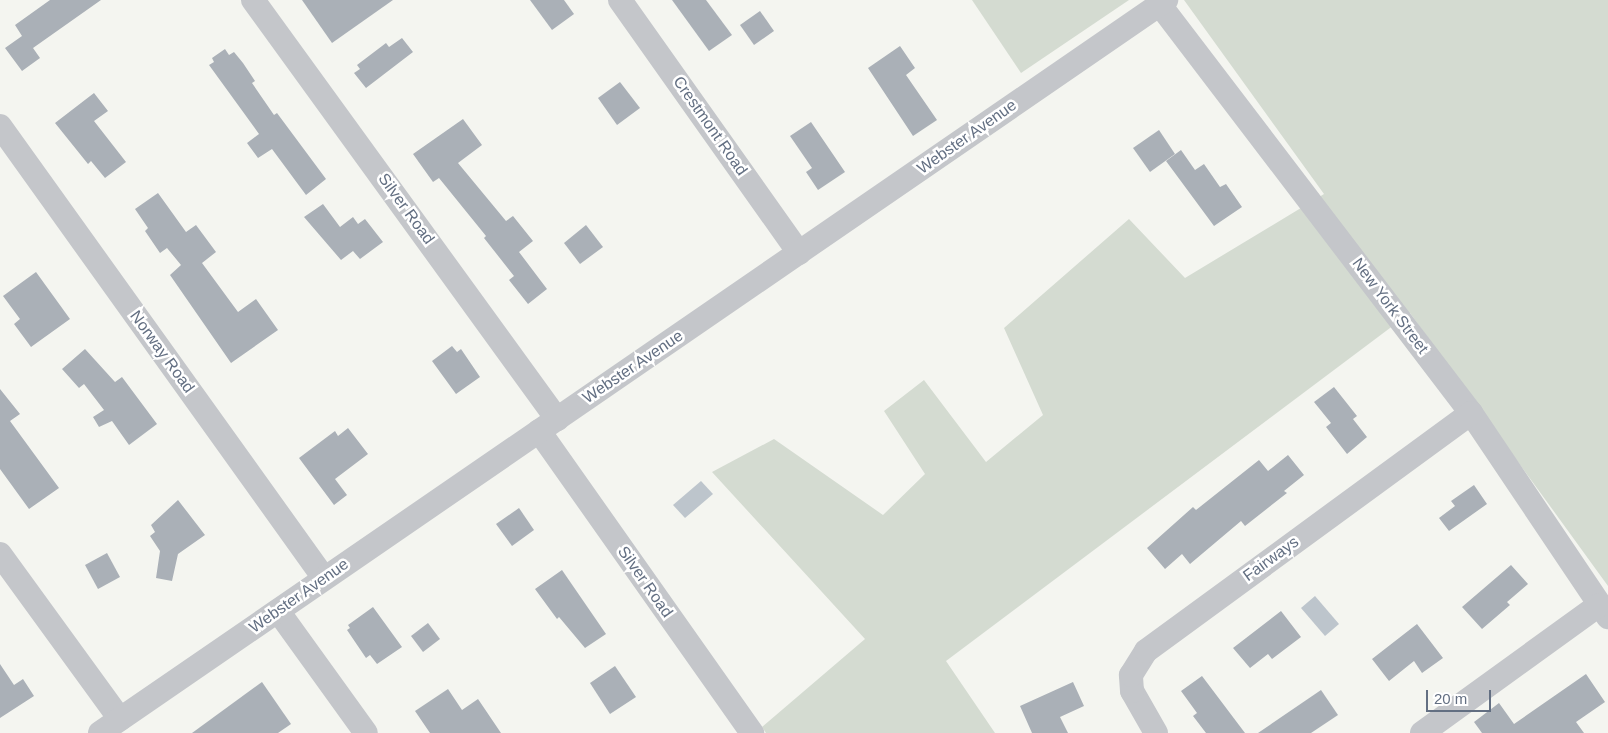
<!DOCTYPE html>
<html>
<head>
<meta charset="utf-8">
<style>
	body { margin:0 }
	#map { position:relative; width:1608px; height:733px; overflow:hidden; background:#f4f5f0; font-family:Helvetica,sans-serif }
	div>[style] { position:absolute }
	[style*='--x'] { left:calc(var(--x)*1px); top:calc(var(--y)*1px); width:calc(var(--w)*1px); rotate:calc(var(--a)*1deg) }
	.green>* { inset:0; background:#d4dbd1 }
	.water>* { inset:0; background:#bdc5cc }
	.building>* { inset:0; background:#aab0b7 }
	.street>* { height:24px; margin:-12px; padding:0 12px; transform-origin:12px; border-radius:12px; background:#c4c6ca }
	span { translate:-50% -50%; white-space:nowrap; text-align:center; line-height:1.15; -webkit-text-stroke:5px #fff; paint-order:stroke }
	.street-label { font-size:16px; color:#636f82 }
	.scale { position:absolute; left:1426px; top:690px; width:65px; height:22px; box-sizing:border-box; border:2px solid #636f82; border-top:0; padding-left:6px; font-size:15px; line-height:18px; white-space:nowrap; color:#636f82; -webkit-text-stroke:4px #fff; paint-order:stroke }
</style>
</head>
<body>
<div id="map">
	<div class="green">
		<i style="clip-path:polygon(972px 0,1129px 0,1021px 73px)"></i>
		<i style="clip-path:polygon(1184px 0,1608px 0,1608px 586px,1410px 313px,946px 661px,995px 733px,766px 733px,762px 727px,865px 639px,712px 472px,774px 439px,883px 515px,925px 474px,884px 411px,924px 380px,986px 462px,1043px 415px,1004px 328px,1129px 219px,1185px 278px,1324px 194px)"></i>
	</div>
	<div class="water">
		<i style="clip-path:polygon(701px 481px,713px 494px,685px 518px,673px 505px)"></i>
		<i style="clip-path:polygon(1315px 596px,1339px 624px,1325px 636px,1301px 608px)"></i>
	</div>
	<div class="building">
		<i style="clip-path:polygon(50px 0,101px 0,33px 48px,40px 58px,22px 71px,5px 48px,22px 36px,15px 25px)"></i>
		<i style="clip-path:polygon(302px 0,393px 0,332px 43px)"></i>
		<i style="clip-path:polygon(530px 0,564px 0,574px 14px,552px 30px)"></i>
		<i style="clip-path:polygon(672px 0,706px 0,732px 35px,709px 51px)"></i>
		<i style="clip-path:polygon(760px 11px,774px 31px,754px 45px,740px 25px)"></i>
		<i style="clip-path:polygon(402px 38px,413px 52px,366px 88px,354px 73px,360px 69px,357px 65px,386px 43px,389px 47px)"></i>
		<i style="clip-path:polygon(900px 46px,915px 68px,906px 75px,937px 120px,913px 136px,868px 68px)"></i>
		<i style="clip-path:polygon(225px 49px,229px 55px,234px 52px,243px 63px,255px 81px,252px 83px,274px 115px,277px 113px,326px 179px,306px 195px,272px 149px,258px 158px,247px 143px,259px 134px,209px 65px,214px 62px,212px 58px)"></i>
		<i style="clip-path:polygon(620px 82px,640px 108px,617px 125px,598px 98px)"></i>
		<i style="clip-path:polygon(94px 93px,108px 111px,94px 121px,126px 162px,105px 178px,91px 161px,88px 164px,55px 123px)"></i>
		<i style="clip-path:polygon(463px 119px,482px 145px,458px 163px,506px 221px,513px 216px,533px 241px,519px 252px,547px 289px,528px 304px,509px 280px,514px 276px,484px 238px,486px 236px,439px 178px,433px 182px,413px 154px)"></i>
		<i style="clip-path:polygon(811px 122px,845px 172px,818px 190px,806px 172px,812px 168px,790px 136px)"></i>
		<i style="clip-path:polygon(1159px 130px,1175px 154px,1150px 172px,1133px 148px)"></i>
		<i style="clip-path:polygon(1181px 150px,1195px 170px,1204px 164px,1220px 187px,1226px 184px,1242px 207px,1214px 226px,1166px 161px)"></i>
		<i style="clip-path:polygon(158px 193px,186px 232px,196px 225px,216px 252px,202px 263px,238px 312px,256px 299px,278px 330px,231px 363px,170px 275px,181px 265px,167px 248px,160px 253px,145px 231px,148px 228px,135px 209px)"></i>
		<i style="clip-path:polygon(323px 204px,340px 227px,353px 217px,358px 224px,365px 219px,383px 242px,360px 259px,353px 251px,341px 260px,304px 217px)"></i>
		<i style="clip-path:polygon(586px 225px,603px 247px,580px 264px,564px 243px)"></i>
		<i style="clip-path:polygon(36px 272px,70px 319px,31px 347px,14px 324px,20px 319px,3px 296px)"></i>
		<i style="clip-path:polygon(452px 346px,457px 352px,461px 349px,480px 377px,456px 394px,432px 361px)"></i>
		<i style="clip-path:polygon(85px 349px,115px 382px,122px 377px,157px 424px,129px 445px,112px 421px,99px 427px,93px 417px,104px 410px,84px 384px,79px 388px,62px 369px)"></i>
		<i style="clip-path:polygon(1334px 387px,1357px 416px,1353px 419px,1367px 437px,1347px 454px,1326px 427px,1331px 423px,1314px 402px)"></i>
		<i style="clip-path:polygon(0 389px,20px 414px,10px 421px,59px 488px,29px 509px,0 469px)"></i>
		<i style="clip-path:polygon(348px 428px,368px 454px,335px 479px,347px 495px,334px 505px,299px 458px,335px 431px,338px 436px)"></i>
		<i style="clip-path:polygon(1288px 455px,1304px 475px,1284px 491px,1287px 493px,1245px 526px,1241px 521px,1190px 564px,1182px 554px,1165px 569px,1147px 548px,1193px 507px,1196px 510px,1259px 460px,1268px 471px)"></i>
		<i style="clip-path:polygon(1474px 485px,1487px 504px,1449px 531px,1439px 518px,1455px 506px,1451px 501px)"></i>
		<i style="clip-path:polygon(178px 500px,205px 535px,178px 554px,172px 581px,156px 578px,160px 551px,150px 536px,155px 532px,151px 525px)"></i>
		<i style="clip-path:polygon(519px 508px,534px 530px,512px 546px,496px 524px)"></i>
		<i style="clip-path:polygon(107px 553px,120px 577px,98px 589px,85px 565px)"></i>
		<i style="clip-path:polygon(1511px 565px,1528px 584px,1507px 602px,1510px 605px,1482px 629px,1462px 607px)"></i>
		<i style="clip-path:polygon(562px 570px,606px 634px,585px 648px,559px 617px,557px 619px,535px 589px)"></i>
		<i style="clip-path:polygon(373px 607px,402px 647px,377px 664px,370px 655px,366px 658px,347px 630px,350px 628px,348px 625px)"></i>
		<i style="clip-path:polygon(1281px 611px,1301px 637px,1272px 659px,1268px 654px,1250px 668px,1233px 648px)"></i>
		<i style="clip-path:polygon(428px 623px,440px 639px,423px 652px,411px 636px)"></i>
		<i style="clip-path:polygon(1417px 624px,1443px 658px,1422px 673px,1414px 661px,1389px 681px,1372px 659px)"></i>
		<i style="clip-path:polygon(0 664px,14px 685px,23px 679px,34px 696px,0 718px)"></i>
		<i style="clip-path:polygon(615px 666px,636px 697px,610px 714px,590px 683px)"></i>
		<i style="clip-path:polygon(1586px 674px,1605px 702px,1576px 722px,1584px 733px,1482px 733px,1474px 722px,1499px 703px,1514px 724px)"></i>
		<i style="clip-path:polygon(1202px 676px,1245px 733px,1206px 733px,1193px 716px,1197px 713px,1181px 691px)"></i>
		<i style="clip-path:polygon(262px 682px,291px 724px,278px 733px,192px 733px)"></i>
		<i style="clip-path:polygon(1073px 682px,1084px 706px,1060px 717px,1068px 733px,1032px 733px,1020px 706px)"></i>
		<i style="clip-path:polygon(448px 689px,462px 710px,478px 699px,501px 733px,430px 733px,415px 711px)"></i>
		<i style="clip-path:polygon(1321px 690px,1338px 715px,1311px 733px,1258px 733px)"></i>
	</div>
	<div class="street">
		<i style="--x:253;--y:0;--w:518;--a:54.04"></i>
		<i style="--x:620;--y:0;--w:310;--a:54.7"></i>
		<i style="--x:1160;--y:5;--w:513;--a:52.68"></i>
		<i style="--x:1471;--y:413;--w:246;--a:56.1"></i>
		<i style="--x:0;--y:126;--w:556;--a:54.37"></i>
		<i style="--x:539;--y:431;--w:370;--a:54.8"></i>
		<i style="--x:0;--y:554;--w:204;--a:54"></i>
		<i style="--x:278;--y:611;--w:150;--a:54.2"></i>
		<i style="--x:100;--y:733;--w:1294;--a:-34.51"></i>
		<i style="--x:1156;--y:733;--w:48;--a:-119.7"></i>
		<i style="--x:1132;--y:691;--w:16;--a:-94"></i>
		<i style="--x:1131;--y:675;--w:28;--a:-58"></i>
		<i style="--x:1146;--y:651;--w:403;--a:-36.2"></i>
		<i style="--x:1422;--y:733;--w:218;--a:-35.9"></i>
	</div>
	<div class="street-label">
		<span style="left:710px;top:126px;rotate:55deg">Crestmont Road</span>
		<span style="left:967px;top:137px;rotate:-35deg">Webster Avenue</span>
		<span style="left:406px;top:209px;rotate:54deg">Silver Road</span>
		<span style="left:1390px;top:306px;rotate:53deg">New York Street</span>
		<span style="left:162px;top:352px;rotate:54deg">Norway Road</span>
		<span style="left:633px;top:367px;rotate:-34deg">Webster Avenue</span>
		<span style="left:1271px;top:559px;rotate:-36deg">Fairways</span>
		<span style="left:645px;top:582px;rotate:55deg">Silver Road</span>
		<span style="left:299px;top:596px;rotate:-35deg">Webster Avenue</span>
	</div>
	<div class="scale">20 m</div>
</div>
</body>
</html>
